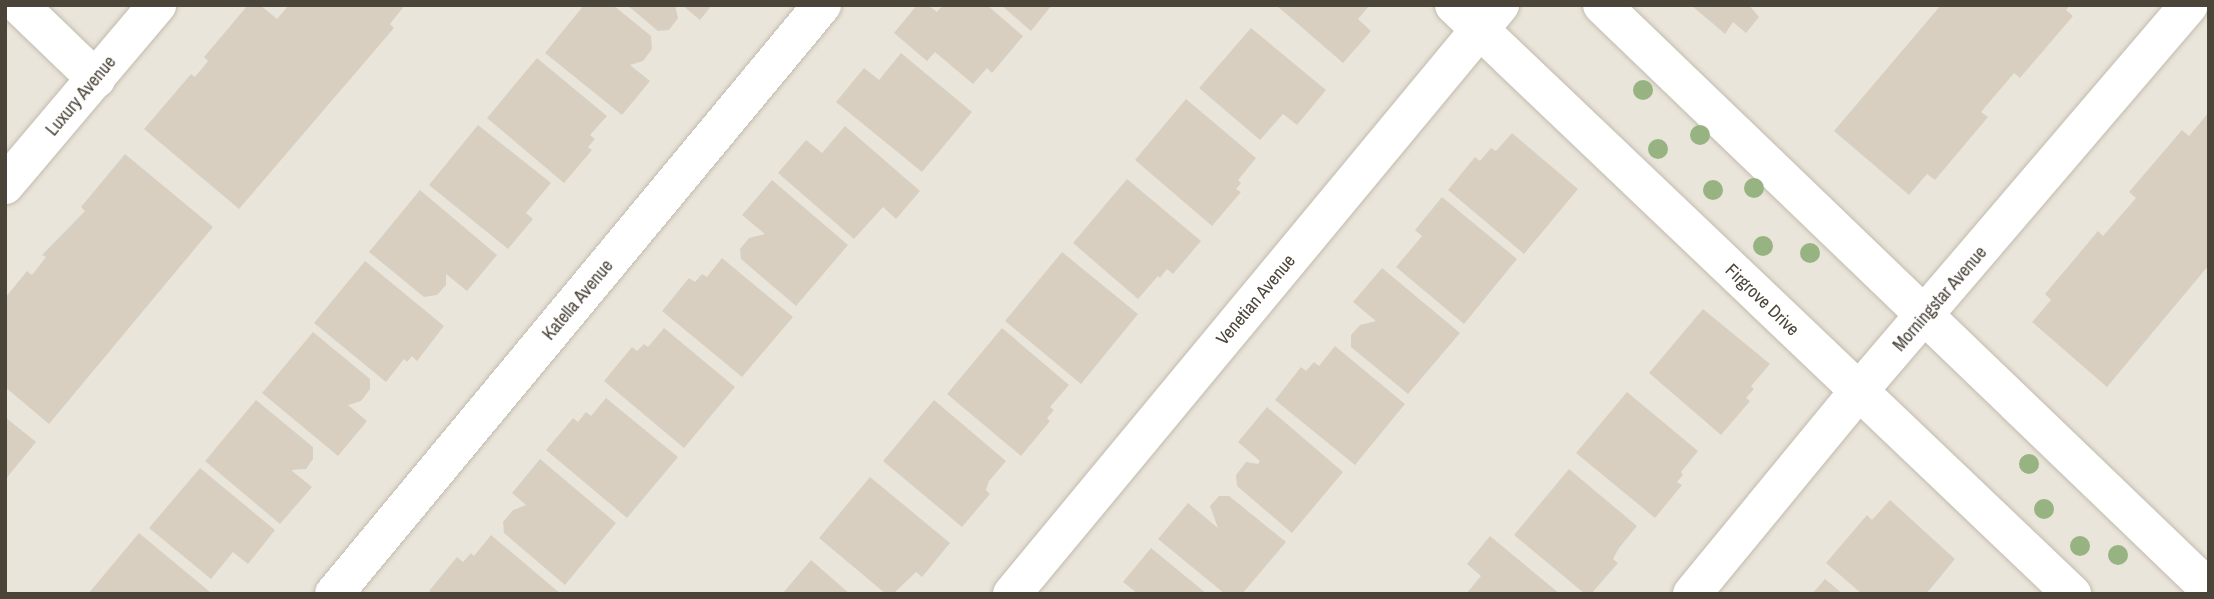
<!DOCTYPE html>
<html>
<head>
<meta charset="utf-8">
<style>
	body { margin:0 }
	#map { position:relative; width:2214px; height:599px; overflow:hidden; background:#f6f3ec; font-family:"Archivo Narrow",sans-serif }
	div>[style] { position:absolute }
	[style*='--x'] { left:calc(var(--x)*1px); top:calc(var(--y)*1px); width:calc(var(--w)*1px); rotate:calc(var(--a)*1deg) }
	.residential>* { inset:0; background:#eae5da }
	.building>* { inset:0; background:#d8cfc1 }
	.roads { filter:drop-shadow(0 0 2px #c2bbae) drop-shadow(0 0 2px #c2bbae) }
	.minor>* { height:38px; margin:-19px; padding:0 19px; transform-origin:19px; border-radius:19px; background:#fff }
	.trees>* { width:20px; height:20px; margin:-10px; border-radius:50%; background:#97b381 }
	span { translate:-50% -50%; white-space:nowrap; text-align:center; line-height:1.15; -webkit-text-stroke:7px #fff; paint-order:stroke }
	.street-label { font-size:18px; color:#4b4439 }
	.frame { position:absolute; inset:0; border:7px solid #4b4439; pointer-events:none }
</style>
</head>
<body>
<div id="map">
	<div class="residential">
		<i style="clip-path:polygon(5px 5px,2209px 5px,2209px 594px,5px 594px)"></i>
	</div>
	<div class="building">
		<i style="clip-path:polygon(248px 5px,260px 5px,277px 19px,289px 5px,405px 5px,390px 24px,394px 28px,239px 209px,144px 129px,191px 74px,195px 77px,208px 61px,204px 57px)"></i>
		<i style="clip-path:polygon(584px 5px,613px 5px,651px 36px,652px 49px,643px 61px,630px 65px,650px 81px,622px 115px,545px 53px)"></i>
		<i style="clip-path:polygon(627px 5px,675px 5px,678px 18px,669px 30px,658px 31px)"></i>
		<i style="clip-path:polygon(682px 5px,712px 5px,700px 20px)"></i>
		<i style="clip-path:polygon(917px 5px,928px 5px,937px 12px,943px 5px,987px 5px,1023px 36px,992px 73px,987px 68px,973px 84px,935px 52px,927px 61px,894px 33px)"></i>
		<i style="clip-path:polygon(1001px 5px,1052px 5px,1031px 31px)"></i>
		<i style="clip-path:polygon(1276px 5px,1370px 5px,1358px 19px,1371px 31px,1343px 63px)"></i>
		<i style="clip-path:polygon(1691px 5px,1749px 5px,1759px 17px,1746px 33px,1733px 22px,1725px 34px)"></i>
		<i style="clip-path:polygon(1941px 5px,2070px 5px,2066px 10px,2073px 16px,2020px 78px,2014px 73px,1981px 112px,1988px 117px,1935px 180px,1927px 174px,1909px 195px,1834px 131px)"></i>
		<i style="clip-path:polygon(1251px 28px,1326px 90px,1297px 125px,1283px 114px,1260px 140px,1199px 88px)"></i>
		<i style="clip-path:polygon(901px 53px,972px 112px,922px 172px,836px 102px,864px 68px,879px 80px)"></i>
		<i style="clip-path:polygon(537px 58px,607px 116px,590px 135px,595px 139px,588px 147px,592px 150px,564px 183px,487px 118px)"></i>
		<i style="clip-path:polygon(1186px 99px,1256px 158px,1238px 180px,1241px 183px,1236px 189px,1241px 192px,1212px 226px,1135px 160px)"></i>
		<i style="clip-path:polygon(2209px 112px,2209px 265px,2107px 387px,2032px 322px,2051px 300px,2045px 294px,2098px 231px,2103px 236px,2136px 198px,2129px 192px,2182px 130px,2189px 136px)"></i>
		<i style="clip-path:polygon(478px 125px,551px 183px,526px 213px,533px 219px,508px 249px,429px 185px)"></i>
		<i style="clip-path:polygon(845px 126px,920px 191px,896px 219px,883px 207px,854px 239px,778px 173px,806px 140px,822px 153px)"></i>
		<i style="clip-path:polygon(1512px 133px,1578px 189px,1524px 254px,1448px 190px,1475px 157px,1480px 161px,1491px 148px,1496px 151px)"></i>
		<i style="clip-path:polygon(125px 154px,213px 227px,49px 424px,5px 387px,5px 298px,27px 271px,32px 275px,46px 257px,42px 255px,85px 211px,81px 207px)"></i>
		<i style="clip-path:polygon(1127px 179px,1201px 241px,1173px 274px,1167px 269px,1160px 278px,1158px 276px,1138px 299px,1073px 243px)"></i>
		<i style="clip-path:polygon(772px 180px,848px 245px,796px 306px,741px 259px,740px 249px,749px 238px,765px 234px,742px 215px)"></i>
		<i style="clip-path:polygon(420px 190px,497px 255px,467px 291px,446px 274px,446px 285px,437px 295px,424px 297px,369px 252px)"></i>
		<i style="clip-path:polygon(1442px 197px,1517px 259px,1464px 324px,1396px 267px,1422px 236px,1415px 230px)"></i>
		<i style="clip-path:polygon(1062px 252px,1138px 314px,1081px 384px,1005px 321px)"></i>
		<i style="clip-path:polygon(722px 258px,793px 317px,742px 377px,662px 311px,689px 278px,695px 282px,702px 274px,707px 277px)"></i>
		<i style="clip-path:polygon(365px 261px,444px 326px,417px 361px,412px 356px,407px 362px,404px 359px,386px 382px,314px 323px)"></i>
		<i style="clip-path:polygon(1382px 268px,1460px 333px,1408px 394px,1351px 347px,1351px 335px,1360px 325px,1376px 321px,1353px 302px)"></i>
		<i style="clip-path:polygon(1703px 309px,1770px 364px,1751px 386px,1754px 389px,1746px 398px,1750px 401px,1721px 435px,1649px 373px)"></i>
		<i style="clip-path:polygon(664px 328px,735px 387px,684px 448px,604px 381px,632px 347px,637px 351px,644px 344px,648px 347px)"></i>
		<i style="clip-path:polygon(1002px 328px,1069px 385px,1050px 407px,1054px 410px,1047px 418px,1050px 421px,1021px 456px,947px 394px)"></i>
		<i style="clip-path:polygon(313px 332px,370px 379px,370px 389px,361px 401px,348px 405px,367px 421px,338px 456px,262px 393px)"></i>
		<i style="clip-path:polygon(1335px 346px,1405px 404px,1355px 465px,1275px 400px,1301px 367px,1306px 371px,1314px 362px,1319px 366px)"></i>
		<i style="clip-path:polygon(1627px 392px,1698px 451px,1681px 472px,1683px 475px,1677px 482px,1682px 485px,1655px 518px,1576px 453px)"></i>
		<i style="clip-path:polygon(606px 398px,678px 457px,627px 518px,546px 450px,573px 418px,578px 422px,586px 412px,591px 416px)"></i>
		<i style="clip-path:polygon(256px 400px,313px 447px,313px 459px,306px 469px,291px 470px,312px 487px,280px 524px,205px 461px)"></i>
		<i style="clip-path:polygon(934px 400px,1006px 461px,989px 481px,986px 490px,990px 494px,962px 527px,883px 461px)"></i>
		<i style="clip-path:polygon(1267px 407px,1343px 472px,1292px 533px,1237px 486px,1236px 475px,1246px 462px,1258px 464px,1260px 461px,1238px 442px)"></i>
		<i style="clip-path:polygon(5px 417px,36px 442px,5px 480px)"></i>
		<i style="clip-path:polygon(540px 459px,616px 523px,565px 585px,504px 533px,503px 522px,513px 510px,526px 505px,512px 493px)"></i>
		<i style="clip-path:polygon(200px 468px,275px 530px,248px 564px,233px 552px,211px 579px,149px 528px)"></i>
		<i style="clip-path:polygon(1569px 469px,1637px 526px,1619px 548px,1613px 559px,1618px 563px,1591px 594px,1585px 594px,1514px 535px)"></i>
		<i style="clip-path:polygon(870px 477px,950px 543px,922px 577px,916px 572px,893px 594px,886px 594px,819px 538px)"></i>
		<i style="clip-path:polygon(1219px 496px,1229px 496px,1286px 542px,1242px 594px,1225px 594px,1158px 539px,1188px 503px,1218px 528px,1210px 506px)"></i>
		<i style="clip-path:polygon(1890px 500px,1955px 559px,1926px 594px,1862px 594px,1826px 563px,1867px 515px,1872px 520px)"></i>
		<i style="clip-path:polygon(139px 533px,210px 592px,209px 594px,88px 594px)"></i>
		<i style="clip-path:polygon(491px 535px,561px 594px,433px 594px,429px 591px,457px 557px,463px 562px,471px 553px,474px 556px)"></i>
		<i style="clip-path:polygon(1490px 536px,1560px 594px,1466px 594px,1481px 576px,1467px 564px)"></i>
		<i style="clip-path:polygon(1151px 548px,1207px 594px,1138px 594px,1123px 582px)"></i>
		<i style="clip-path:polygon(811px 560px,850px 594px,782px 594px)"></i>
		<i style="clip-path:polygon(1825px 579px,1843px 594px,1812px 594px)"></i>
	</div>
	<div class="roads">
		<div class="minor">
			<i style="--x:19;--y:5;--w:107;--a:43.9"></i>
			<i style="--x:1454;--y:5;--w:854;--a:43.62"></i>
			<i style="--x:1602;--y:5;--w:842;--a:43.89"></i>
			<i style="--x:5;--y:185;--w:236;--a:-49.8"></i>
			<i style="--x:334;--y:594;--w:765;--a:-50.36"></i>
			<i style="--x:1012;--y:594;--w:765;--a:-50.36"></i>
			<i style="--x:1692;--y:594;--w:261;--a:-50.6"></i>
			<i style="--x:1858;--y:392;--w:509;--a:-49.46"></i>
		</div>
	</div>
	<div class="trees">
		<i style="left:1643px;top:90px"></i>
		<i style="left:1700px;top:135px"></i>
		<i style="left:1658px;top:149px"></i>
		<i style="left:1754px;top:188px"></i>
		<i style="left:1713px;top:190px"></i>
		<i style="left:1763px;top:246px"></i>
		<i style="left:1810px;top:253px"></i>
		<i style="left:2029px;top:464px"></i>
		<i style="left:2044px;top:509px"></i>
		<i style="left:2080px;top:546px"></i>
		<i style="left:2118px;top:555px"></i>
	</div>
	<div class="street-label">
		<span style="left:81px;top:96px;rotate:-50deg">Luxury Avenue</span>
		<span style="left:1940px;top:299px;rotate:-49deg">Morningstar Avenue</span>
		<span style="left:578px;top:300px;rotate:-50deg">Katella Avenue</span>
		<span style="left:1256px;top:300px;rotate:-50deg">Venetian Avenue</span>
		<span style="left:1762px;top:300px;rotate:44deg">Firgrove Drive</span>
	</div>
	<div class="frame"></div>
</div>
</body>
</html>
